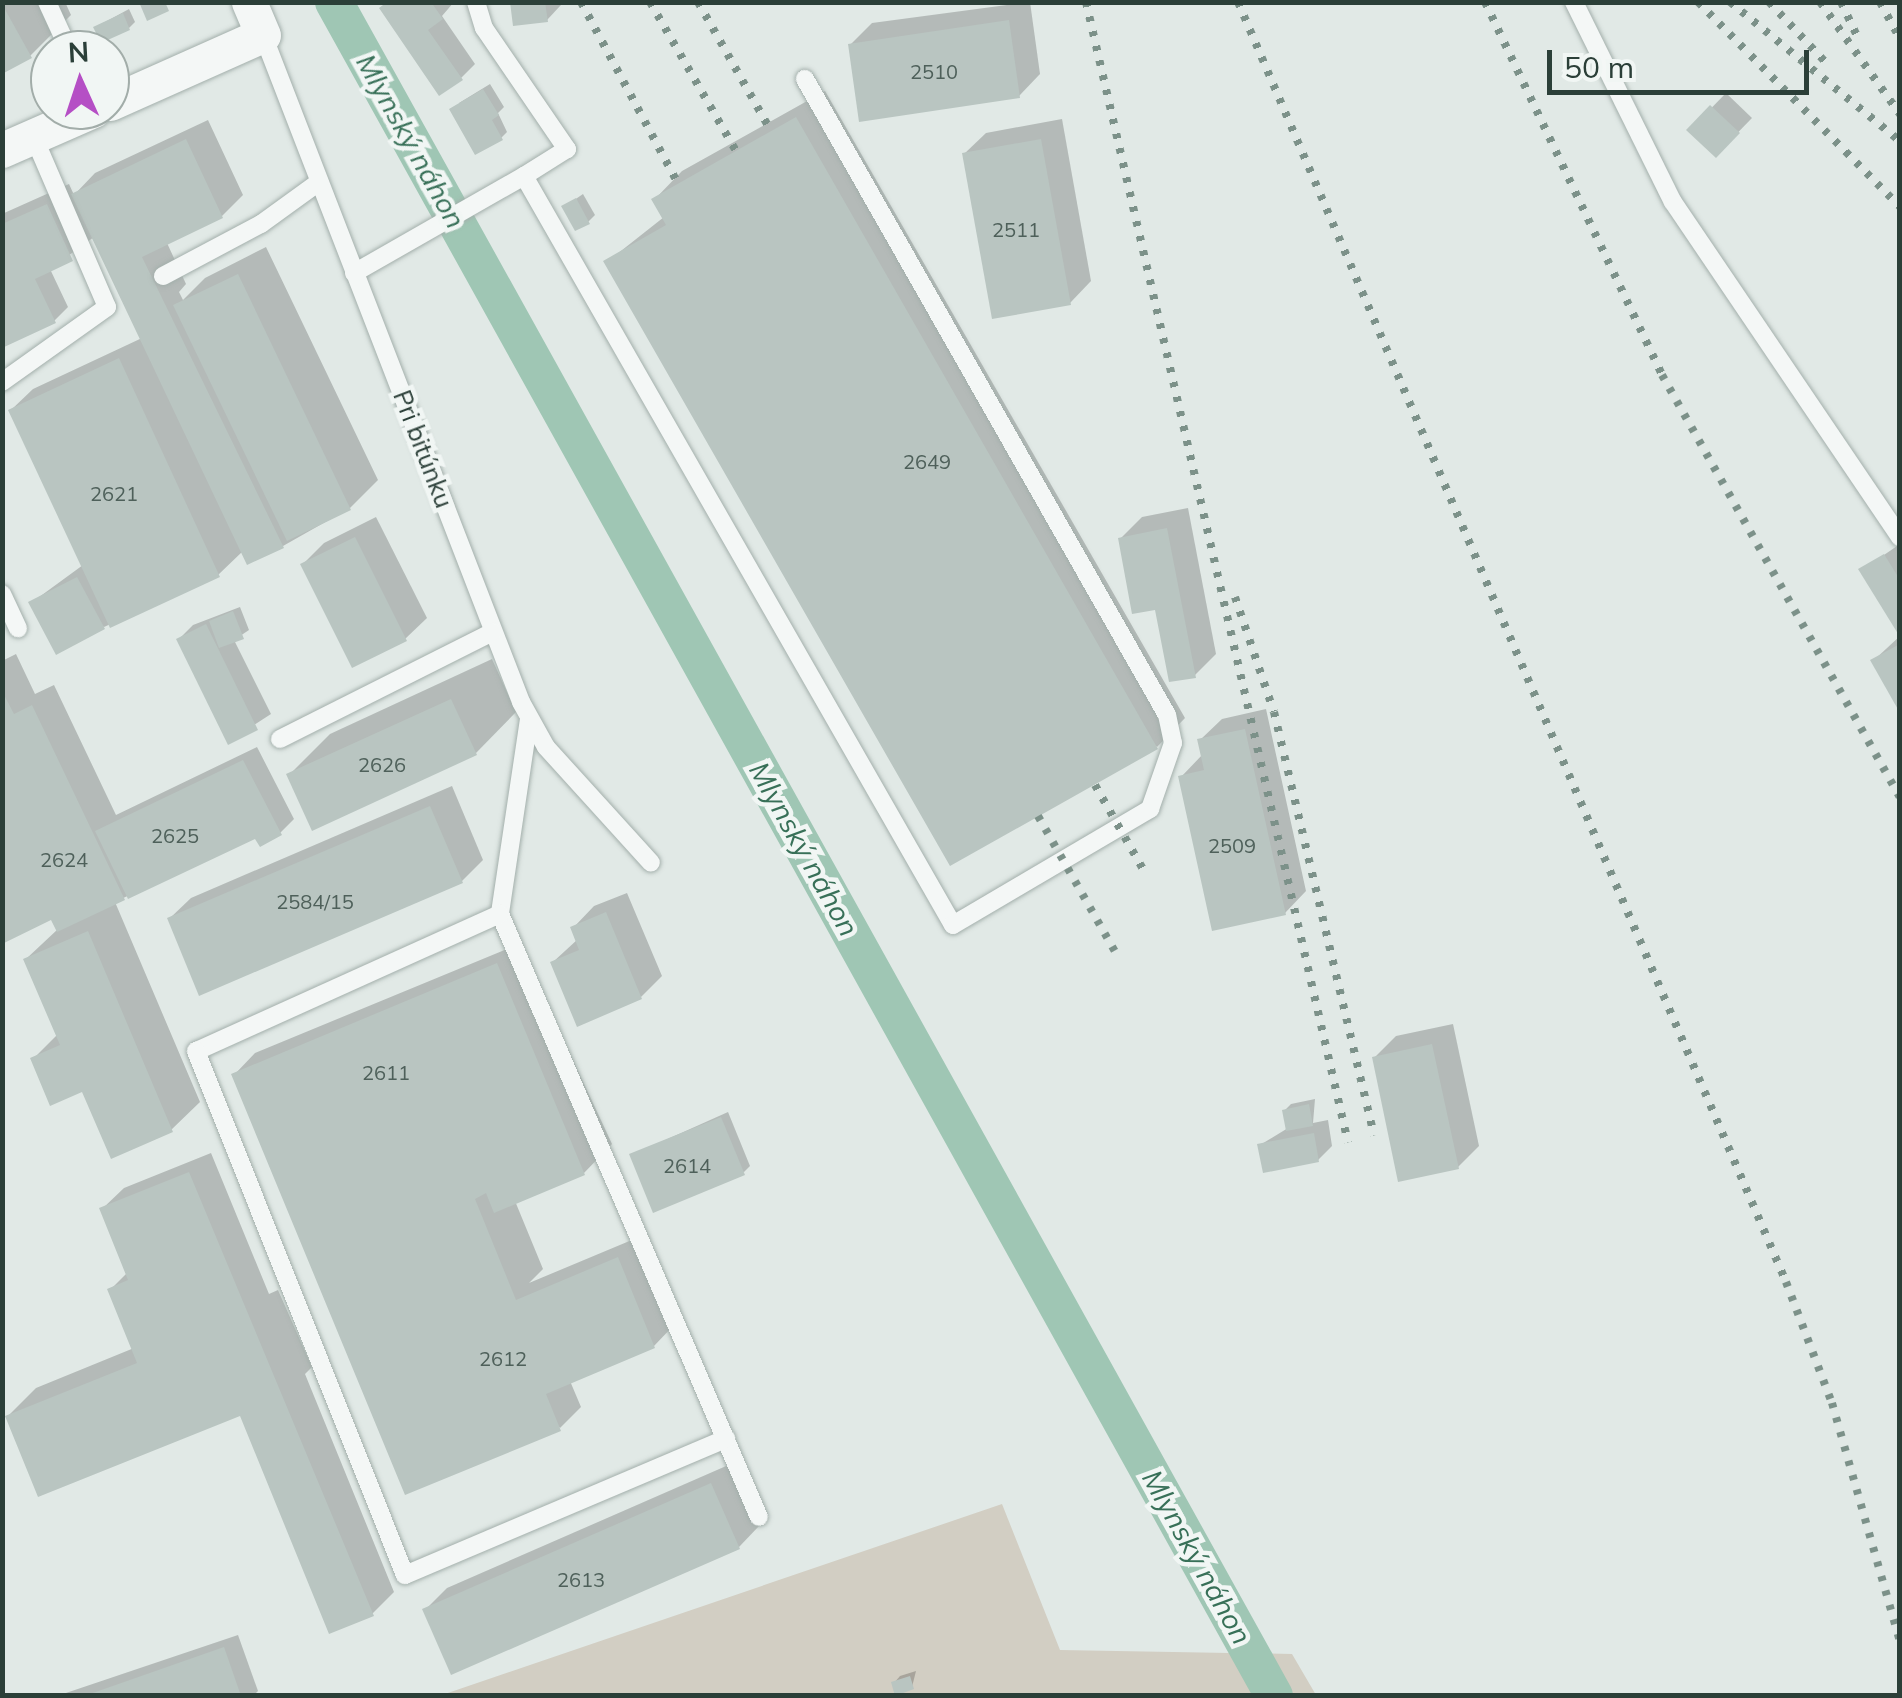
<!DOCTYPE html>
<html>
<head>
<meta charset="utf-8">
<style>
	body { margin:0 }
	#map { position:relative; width:1902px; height:1698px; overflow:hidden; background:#e1e9e6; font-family:Mulish,sans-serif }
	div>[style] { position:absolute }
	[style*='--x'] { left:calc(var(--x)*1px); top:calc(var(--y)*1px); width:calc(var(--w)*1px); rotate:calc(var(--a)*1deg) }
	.green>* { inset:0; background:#d2cec3 }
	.shadow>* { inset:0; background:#0003 }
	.canal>* { height:38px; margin:-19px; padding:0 19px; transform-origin:19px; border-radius:19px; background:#9fc6b4 }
	.building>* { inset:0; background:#b9c5c1 }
	.roads { filter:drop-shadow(0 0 2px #a3afab) drop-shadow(0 0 2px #a3afab) }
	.lane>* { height:18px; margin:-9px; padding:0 9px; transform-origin:9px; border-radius:9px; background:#f4f7f6 }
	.street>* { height:35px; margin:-17.5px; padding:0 17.5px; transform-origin:17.5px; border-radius:17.5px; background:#f4f7f6 }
	.rail>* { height:8px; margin-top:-4px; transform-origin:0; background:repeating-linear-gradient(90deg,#7c9189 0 5px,transparent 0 15px) }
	span { translate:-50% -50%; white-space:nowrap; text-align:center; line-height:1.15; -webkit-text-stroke:9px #f1f6f4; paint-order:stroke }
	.number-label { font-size:20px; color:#4e605a }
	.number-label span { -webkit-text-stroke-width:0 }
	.street-label { font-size:25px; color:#2b3f38 }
	.water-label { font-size:28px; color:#387058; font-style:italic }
	.frame { position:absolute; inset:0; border:5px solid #2b3f38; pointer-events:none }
	.north { position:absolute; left:30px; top:30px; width:100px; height:100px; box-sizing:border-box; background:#f1f6f4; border:2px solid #a2ada9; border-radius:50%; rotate:357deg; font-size:28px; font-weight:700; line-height:40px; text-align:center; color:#2b3f38 }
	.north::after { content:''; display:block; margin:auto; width:35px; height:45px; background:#b54fc5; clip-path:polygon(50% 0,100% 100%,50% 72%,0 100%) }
	.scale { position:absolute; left:1547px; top:50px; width:262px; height:45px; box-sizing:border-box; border:5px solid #2b3f38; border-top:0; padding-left:12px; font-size:30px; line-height:35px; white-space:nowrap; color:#2b3f38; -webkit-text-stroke:8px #f1f6f4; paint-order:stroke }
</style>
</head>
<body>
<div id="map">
	<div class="green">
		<i style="clip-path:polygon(1002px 1504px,1060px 1650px,1292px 1654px,1316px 1695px,439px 1696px)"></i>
	</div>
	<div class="shadow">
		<i style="clip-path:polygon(2px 2px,65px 2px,71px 15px,30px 56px,2px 71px)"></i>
		<i style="clip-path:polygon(388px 2px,454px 2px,442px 16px,475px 64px,461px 78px)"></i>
		<i style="clip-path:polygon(512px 2px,560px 2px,561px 5px,547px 20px)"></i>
		<i style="clip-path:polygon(1030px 2px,1040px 74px,1019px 96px,850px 45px,872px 23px)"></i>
		<i style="clip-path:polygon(129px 9px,135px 22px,129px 28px,96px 27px)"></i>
		<i style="clip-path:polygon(490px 84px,504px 107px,498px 113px,507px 132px,501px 138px,459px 103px)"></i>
		<i style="clip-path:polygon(825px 91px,1185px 718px,1157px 747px,607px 262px,664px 217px,654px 200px,682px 171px)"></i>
		<i style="clip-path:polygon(1726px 93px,1752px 118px,1716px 155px,1690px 130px)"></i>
		<i style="clip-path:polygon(1062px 119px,1091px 281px,1070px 303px,964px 154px,986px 133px)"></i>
		<i style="clip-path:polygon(208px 120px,243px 195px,222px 216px,167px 243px,186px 284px,179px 292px,183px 300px,205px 278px,266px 247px,378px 480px,350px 508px,283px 546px,249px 562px,243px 551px,218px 575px,104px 627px,31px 603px,83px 565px,11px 410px,33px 389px,142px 338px,94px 237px,50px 269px,68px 307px,54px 321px,2px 345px,2px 214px,69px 184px,74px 195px,95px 173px)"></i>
		<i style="clip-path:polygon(583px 194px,595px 215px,588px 222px,564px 207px)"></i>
		<i style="clip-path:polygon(1188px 508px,1216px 654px,1195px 675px,1120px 539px,1142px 517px)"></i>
		<i style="clip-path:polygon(376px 517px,427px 618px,405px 639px,303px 564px,324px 543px)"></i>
		<i style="clip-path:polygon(1900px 544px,1900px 632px,1862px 570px)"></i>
		<i style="clip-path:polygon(240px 607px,249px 630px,234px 640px,271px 714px,229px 741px,179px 639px,193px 625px)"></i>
		<i style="clip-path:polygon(1900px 636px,1900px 708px,1873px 661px)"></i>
		<i style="clip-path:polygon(16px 654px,35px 694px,54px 685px,116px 815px,257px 747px,294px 819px,280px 833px,256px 834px,115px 902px,200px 1102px,171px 1130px,33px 1059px,58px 1034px,26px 959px,58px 929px,52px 917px,2px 941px,2px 661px)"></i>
		<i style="clip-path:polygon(492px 659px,516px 712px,476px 753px,289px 775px,330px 734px)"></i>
		<i style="clip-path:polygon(1266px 709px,1306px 891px,1285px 913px,1181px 777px,1203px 754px,1200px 740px,1222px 719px)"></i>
		<i style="clip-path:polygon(452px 786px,483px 860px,462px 881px,169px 919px,191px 898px)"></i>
		<i style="clip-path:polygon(627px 893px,662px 976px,641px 997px,553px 962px,578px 939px,573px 928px,594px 906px)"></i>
		<i style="clip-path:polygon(519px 944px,612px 1144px,584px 1173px,515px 1201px,543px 1269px,529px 1283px,639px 1237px,675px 1324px,654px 1346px,570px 1381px,581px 1407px,560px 1428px,234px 1075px,255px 1053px)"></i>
		<i style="clip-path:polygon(1453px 1024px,1479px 1146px,1458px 1167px,1374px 1058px,1396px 1036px)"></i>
		<i style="clip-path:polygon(1315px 1099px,1313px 1123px,1328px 1120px,1332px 1146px,1318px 1160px,1260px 1145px,1288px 1128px,1284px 1111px,1291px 1104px)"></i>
		<i style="clip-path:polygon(728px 1112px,750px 1166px,744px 1172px,632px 1155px)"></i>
		<i style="clip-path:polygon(211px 1153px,269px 1294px,278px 1290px,312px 1367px,305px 1374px,394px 1592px,372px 1614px,251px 1408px,8px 1416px,36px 1388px,134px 1348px,110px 1290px,128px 1272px,102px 1209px,124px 1188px)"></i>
		<i style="clip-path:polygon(733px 1463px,760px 1525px,739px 1547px,425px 1610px,447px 1588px)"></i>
		<i style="clip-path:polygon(238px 1635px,258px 1691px,253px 1696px,57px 1696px)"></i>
		<i style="clip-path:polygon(916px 1671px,912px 1687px,894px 1683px,900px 1676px)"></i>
	</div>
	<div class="canal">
		<i style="--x:334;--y:2;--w:1937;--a:60.97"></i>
	</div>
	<div class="building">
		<i style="clip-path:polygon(139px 2px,165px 2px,169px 11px,147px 21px)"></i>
		<i style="clip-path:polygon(387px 2px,431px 2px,443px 19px,428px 30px,463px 80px,439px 96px,379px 8px)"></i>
		<i style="clip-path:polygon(510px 2px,545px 2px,548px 22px,513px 26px)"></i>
		<i style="clip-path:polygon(2px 4px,32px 58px,2px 74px)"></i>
		<i style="clip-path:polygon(123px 13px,130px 30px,101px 43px,93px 27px)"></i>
		<i style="clip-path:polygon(1009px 20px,1020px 98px,859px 122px,848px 44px)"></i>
		<i style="clip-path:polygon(483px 89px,499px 115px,492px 120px,503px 140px,475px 155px,449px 109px)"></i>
		<i style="clip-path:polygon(1710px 105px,1740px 133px,1716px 158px,1686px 130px)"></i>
		<i style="clip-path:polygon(796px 117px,1158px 749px,950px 866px,603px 261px,666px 225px,651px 199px)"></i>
		<i style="clip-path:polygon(186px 139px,223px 218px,142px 257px,284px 548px,247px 565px,71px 194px)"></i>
		<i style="clip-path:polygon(1041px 139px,1071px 305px,992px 319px,962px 153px)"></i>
		<i style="clip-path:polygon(576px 198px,590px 224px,575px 231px,561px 206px)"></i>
		<i style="clip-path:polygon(47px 204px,73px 261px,35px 279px,56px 323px,2px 348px,2px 224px)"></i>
		<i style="clip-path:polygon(238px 274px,351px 510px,287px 541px,173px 305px)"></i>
		<i style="clip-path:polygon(119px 358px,220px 577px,110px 628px,8px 410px)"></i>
		<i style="clip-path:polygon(1167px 528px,1196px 678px,1169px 682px,1155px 610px,1132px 614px,1118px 538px)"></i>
		<i style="clip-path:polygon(355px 537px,407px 641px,352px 668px,300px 564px)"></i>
		<i style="clip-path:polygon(1884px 554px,1900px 580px,1900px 637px,1858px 569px)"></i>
		<i style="clip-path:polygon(77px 577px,105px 629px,56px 655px,28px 602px)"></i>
		<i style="clip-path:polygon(233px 611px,244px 639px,219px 648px,209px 621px)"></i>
		<i style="clip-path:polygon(206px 624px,258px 730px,228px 745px,176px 639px)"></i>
		<i style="clip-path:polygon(1900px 644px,1900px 713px,1870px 660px)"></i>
		<i style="clip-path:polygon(2px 691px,14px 714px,32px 705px,125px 900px,57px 932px,51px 920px,2px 944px)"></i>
		<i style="clip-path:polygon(451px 699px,477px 755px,312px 831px,286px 774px)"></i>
		<i style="clip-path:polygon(1245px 729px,1286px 915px,1212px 931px,1178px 776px,1204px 770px,1197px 739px)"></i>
		<i style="clip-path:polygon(243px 760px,282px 835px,260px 847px,255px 839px,128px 899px,95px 831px)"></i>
		<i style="clip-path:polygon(430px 806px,463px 883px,199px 996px,167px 918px)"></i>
		<i style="clip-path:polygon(606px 912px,642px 999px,577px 1027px,550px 962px,579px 950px,570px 927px)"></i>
		<i style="clip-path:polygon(88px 931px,173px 1132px,111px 1159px,82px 1092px,50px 1106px,30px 1058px,60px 1045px,23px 959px)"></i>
		<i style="clip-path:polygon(497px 963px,585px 1175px,494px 1213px,486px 1193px,475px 1199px,516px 1300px,618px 1257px,655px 1348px,546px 1394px,561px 1431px,405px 1495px,231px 1074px)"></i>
		<i style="clip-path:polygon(1432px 1044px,1459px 1169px,1398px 1182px,1372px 1057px)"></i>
		<i style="clip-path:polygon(1309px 1104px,1313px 1126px,1286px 1131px,1282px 1110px)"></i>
		<i style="clip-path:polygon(721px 1117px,745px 1175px,653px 1213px,629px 1154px)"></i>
		<i style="clip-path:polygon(1314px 1133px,1319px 1162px,1263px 1173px,1257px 1144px)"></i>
		<i style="clip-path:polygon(189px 1172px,374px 1616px,329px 1634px,240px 1416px,38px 1497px,5px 1416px,137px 1363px,107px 1289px,128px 1280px,99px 1208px)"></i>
		<i style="clip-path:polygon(711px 1483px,740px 1549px,451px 1675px,422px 1609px)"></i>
		<i style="clip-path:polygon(224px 1647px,241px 1696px,87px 1696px,87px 1695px)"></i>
		<i style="clip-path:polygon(910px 1676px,914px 1689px,895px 1696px,891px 1682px)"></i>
	</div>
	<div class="roads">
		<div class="lane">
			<i style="--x:47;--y:2;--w:53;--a:65.4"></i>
			<i style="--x:476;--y:2;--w:27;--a:73"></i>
			<i style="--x:484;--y:28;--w:147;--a:55.6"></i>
			<i style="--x:567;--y:149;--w:51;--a:147.9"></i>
			<i style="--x:1574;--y:2;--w:223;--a:63.7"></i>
			<i style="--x:1673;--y:202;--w:405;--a:55.9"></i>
			<i style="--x:263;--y:35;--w:715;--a:68.85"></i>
			<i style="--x:521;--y:702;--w:51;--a:60.9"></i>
			<i style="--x:546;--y:747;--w:156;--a:47.8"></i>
			<i style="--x:354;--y:273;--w:196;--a:-29.7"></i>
			<i style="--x:524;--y:176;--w:863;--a:60.2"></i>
			<i style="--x:953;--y:925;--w:229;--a:-30.5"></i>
			<i style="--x:1150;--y:809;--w:70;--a:-70.8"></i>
			<i style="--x:1173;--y:743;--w:29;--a:-102"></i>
			<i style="--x:1167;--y:715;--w:732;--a:-119.65"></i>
			<i style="--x:163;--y:276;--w:111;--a:-28"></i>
			<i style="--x:261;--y:224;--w:72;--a:-35.9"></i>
			<i style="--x:2;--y:382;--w:129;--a:-35.5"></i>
			<i style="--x:107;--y:307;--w:187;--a:-113.3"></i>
			<i style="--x:2;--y:594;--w:38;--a:65"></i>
			<i style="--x:529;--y:719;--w:197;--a:98.5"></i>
			<i style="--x:500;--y:914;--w:656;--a:66.76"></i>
			<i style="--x:280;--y:739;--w:238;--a:-26.7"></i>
			<i style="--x:500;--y:914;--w:333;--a:155.7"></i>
			<i style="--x:196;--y:1051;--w:564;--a:68.26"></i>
			<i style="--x:405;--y:1575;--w:349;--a:-23"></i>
		</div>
		<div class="street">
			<i style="--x:110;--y:103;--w:167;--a:-24"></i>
			<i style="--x:263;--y:35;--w:36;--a:-113"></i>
			<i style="--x:2;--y:150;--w:99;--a:-23.7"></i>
		</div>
	</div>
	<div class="rail">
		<i style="--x:581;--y:2;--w:206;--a:61.9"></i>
		<i style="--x:650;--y:2;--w:172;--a:60"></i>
		<i style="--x:698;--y:2;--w:148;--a:60.5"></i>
		<i style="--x:1086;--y:2;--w:1170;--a:77.06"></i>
		<i style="--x:1238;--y:2;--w:1392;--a:66.82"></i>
		<i style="--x:1786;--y:1282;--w:129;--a:69.2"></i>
		<i style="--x:1832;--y:1403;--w:248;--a:74.1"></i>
		<i style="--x:1485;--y:2;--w:413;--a:64.6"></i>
		<i style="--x:1662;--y:375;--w:484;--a:60.6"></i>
		<i style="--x:1698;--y:2;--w:288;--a:45.4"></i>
		<i style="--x:1730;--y:2;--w:220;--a:39.3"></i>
		<i style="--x:1769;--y:2;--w:89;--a:46.8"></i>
		<i style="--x:1820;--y:2;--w:138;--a:54.5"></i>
		<i style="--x:1841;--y:2;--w:42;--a:64.7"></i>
		<i style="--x:1880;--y:2;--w:42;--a:61.6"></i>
		<i style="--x:1235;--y:597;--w:121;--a:71.3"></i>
		<i style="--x:1274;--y:712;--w:435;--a:76.7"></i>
		<i style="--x:1095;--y:785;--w:97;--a:60.3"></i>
		<i style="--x:1038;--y:816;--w:160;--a:60.4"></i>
	</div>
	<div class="number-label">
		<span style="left:934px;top:71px">2510</span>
		<span style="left:1016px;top:229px">2511</span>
		<span style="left:927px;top:461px">2649</span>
		<span style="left:114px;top:493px">2621</span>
		<span style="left:382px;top:764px">2626</span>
		<span style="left:175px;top:835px">2625</span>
		<span style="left:1232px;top:845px">2509</span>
		<span style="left:64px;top:859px">2624</span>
		<span style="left:315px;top:901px">2584/15</span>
		<span style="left:386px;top:1072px">2611</span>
		<span style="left:687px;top:1165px">2614</span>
		<span style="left:503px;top:1358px">2612</span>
		<span style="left:581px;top:1579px">2613</span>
	</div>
	<div class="street-label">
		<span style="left:423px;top:449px;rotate:69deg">Pri bitúnku</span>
	</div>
	<div class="water-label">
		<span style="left:411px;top:141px;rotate:61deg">Mlynský náhon</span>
		<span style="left:804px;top:849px;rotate:61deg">Mlynský náhon</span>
		<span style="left:1197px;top:1557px;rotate:61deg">Mlynský náhon</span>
	</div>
	<div class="frame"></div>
	<div class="north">N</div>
	<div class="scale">50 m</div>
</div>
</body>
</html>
